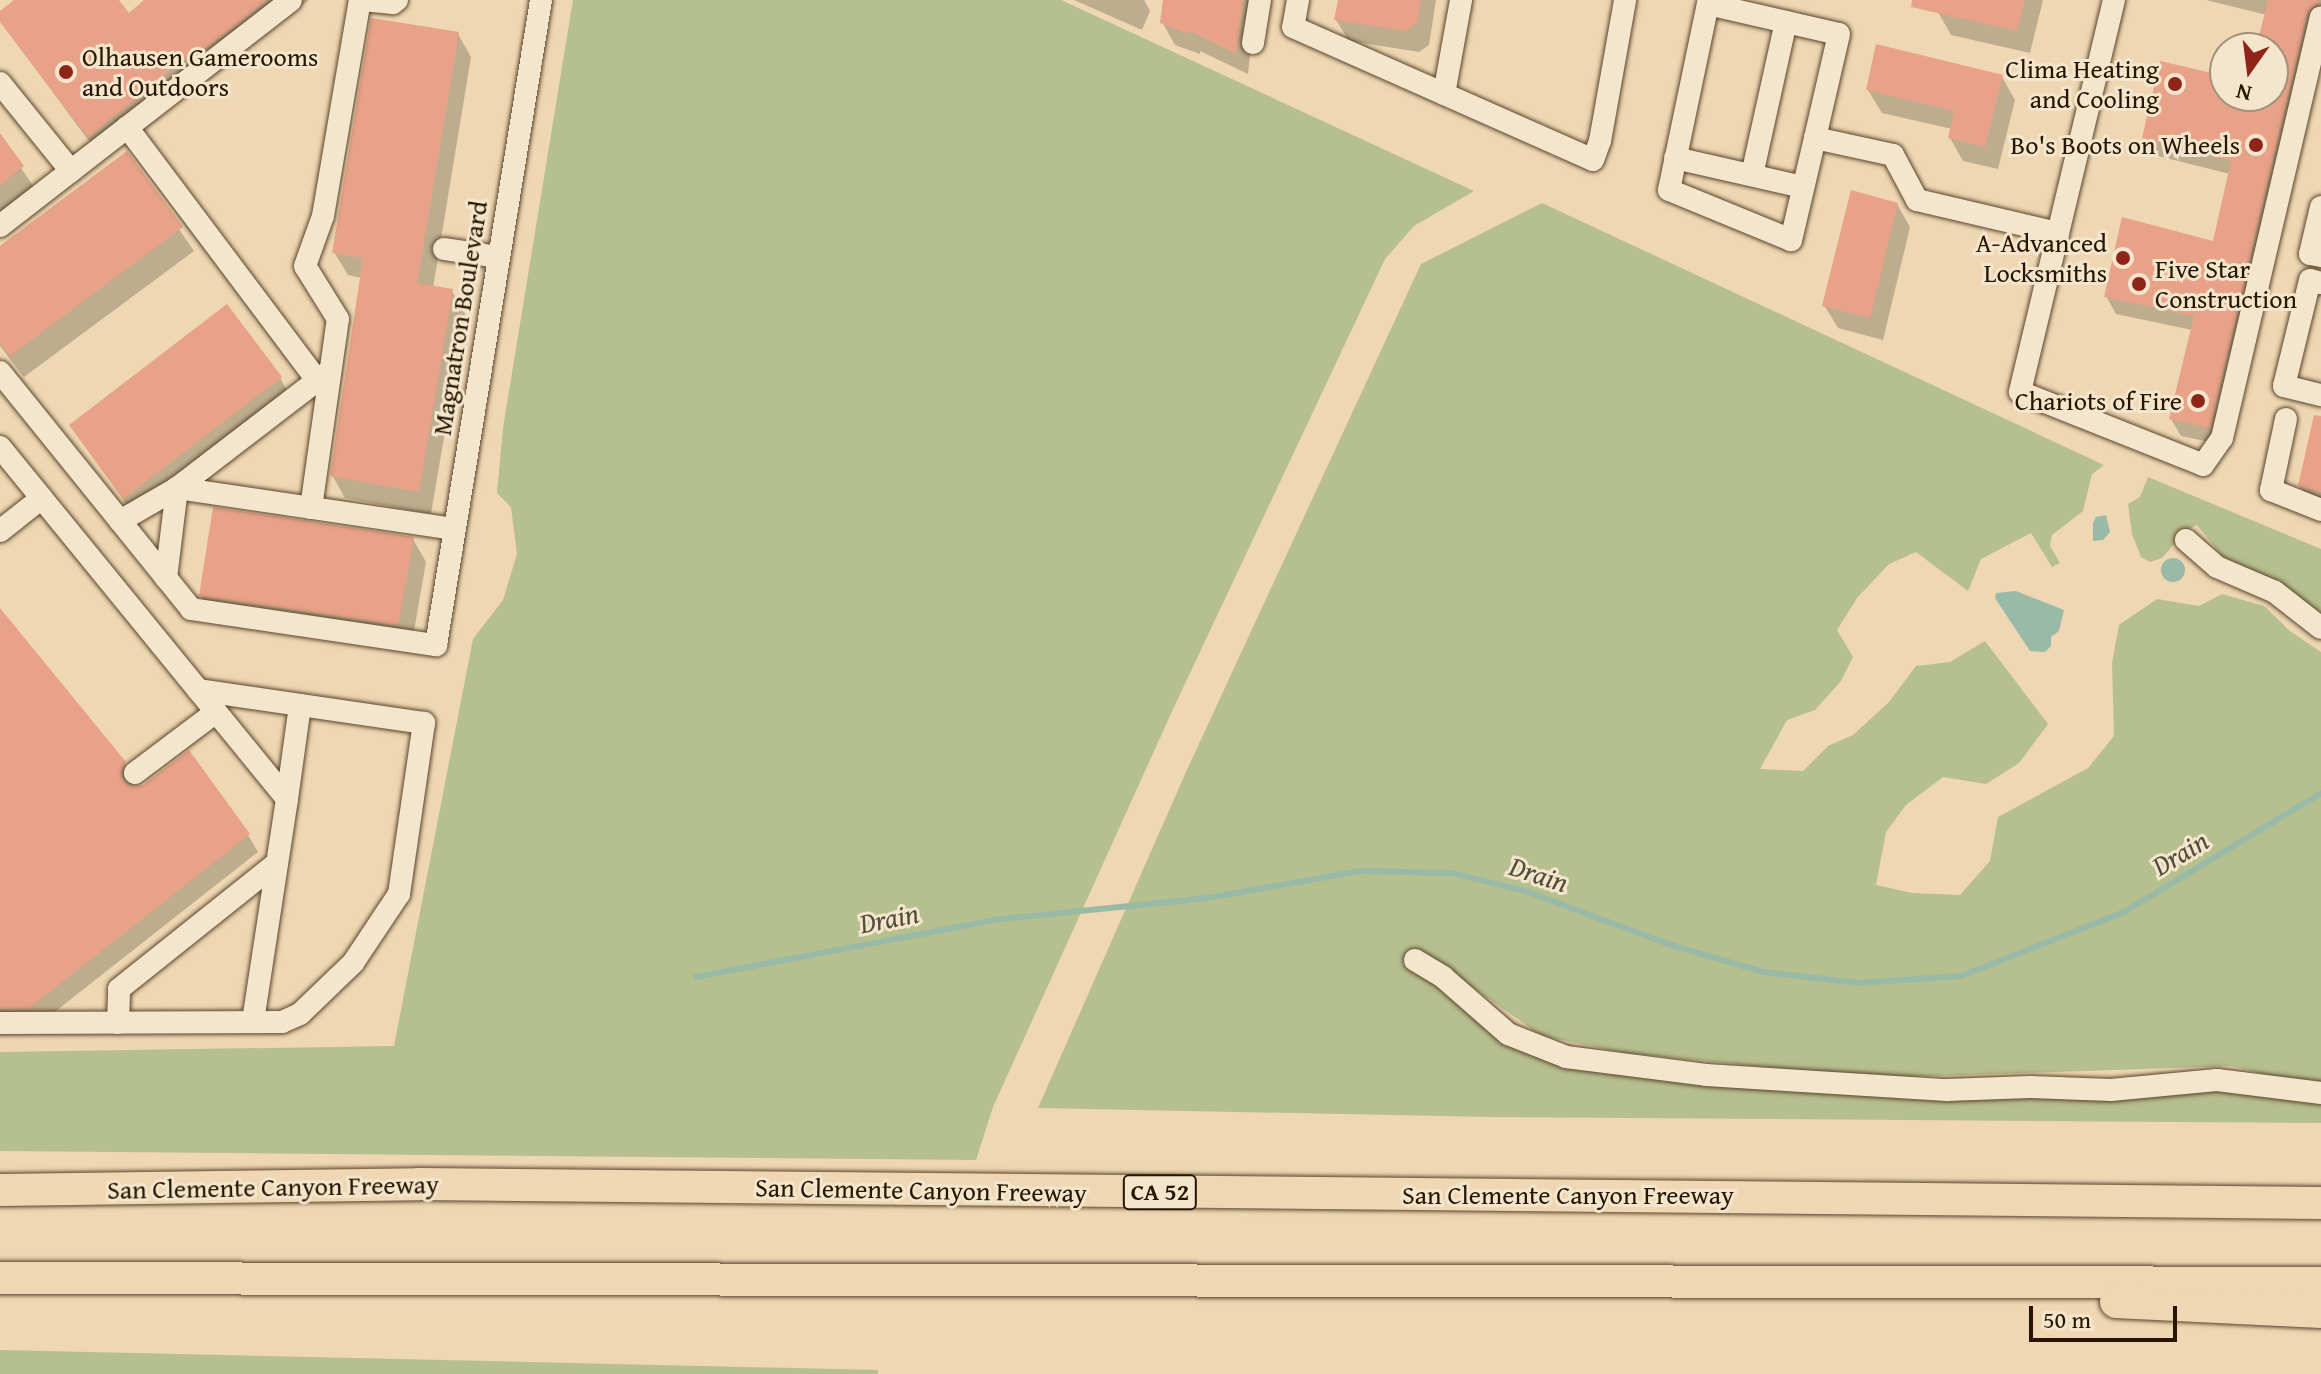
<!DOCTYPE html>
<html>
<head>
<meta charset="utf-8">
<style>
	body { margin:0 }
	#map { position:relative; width:2321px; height:1374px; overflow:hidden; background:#eed7b2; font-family:"Gentium Book Plus",serif }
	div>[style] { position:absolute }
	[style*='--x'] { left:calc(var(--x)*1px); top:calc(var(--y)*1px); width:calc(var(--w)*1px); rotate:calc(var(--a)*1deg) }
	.green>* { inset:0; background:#b6bf8e }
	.water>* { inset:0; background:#9abaa8 }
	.round { border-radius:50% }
	.shadow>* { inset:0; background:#0003 }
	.stream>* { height:6px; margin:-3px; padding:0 3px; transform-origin:3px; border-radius:3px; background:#9abaa8 }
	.building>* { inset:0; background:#e7a287 }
	.roads { filter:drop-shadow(0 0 2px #5a452c) drop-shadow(0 0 2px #5a452c) }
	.minor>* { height:22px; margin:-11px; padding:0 11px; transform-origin:11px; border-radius:11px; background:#f4e5cd }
	.highway>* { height:32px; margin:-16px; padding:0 16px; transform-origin:16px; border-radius:16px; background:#eed7b2 }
	.dots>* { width:22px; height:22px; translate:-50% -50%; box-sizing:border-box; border:4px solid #f4e5cd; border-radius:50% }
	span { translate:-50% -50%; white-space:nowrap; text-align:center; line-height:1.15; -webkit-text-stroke:6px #f4e5cd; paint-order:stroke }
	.shield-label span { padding:2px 6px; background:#f4e5cd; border:2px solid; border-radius:6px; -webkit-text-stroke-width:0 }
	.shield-label { font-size:24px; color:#281400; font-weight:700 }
	.poi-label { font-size:26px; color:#281400 }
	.left { translate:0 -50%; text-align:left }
	.right { translate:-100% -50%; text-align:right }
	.street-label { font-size:26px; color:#281400 }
	.water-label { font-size:28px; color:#504e3b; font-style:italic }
	.north { position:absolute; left:2209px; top:32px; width:80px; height:80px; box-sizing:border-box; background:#f4e5cd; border:2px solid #a2917b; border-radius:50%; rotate:194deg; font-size:22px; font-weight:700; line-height:32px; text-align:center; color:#281400 }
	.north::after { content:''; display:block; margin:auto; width:28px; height:36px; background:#8f2418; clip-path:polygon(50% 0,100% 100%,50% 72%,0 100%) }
	.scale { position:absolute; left:2029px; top:1306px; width:148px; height:36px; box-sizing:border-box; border:4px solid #281400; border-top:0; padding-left:10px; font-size:24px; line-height:28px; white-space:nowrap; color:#281400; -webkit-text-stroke:6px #f4e5cd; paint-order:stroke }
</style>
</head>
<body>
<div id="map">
	<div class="green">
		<i style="clip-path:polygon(573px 0,1061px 0,1474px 191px,1414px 226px,1385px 259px,1174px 707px,993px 1107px,976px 1160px,0 1151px,0 1052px,394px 1046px,473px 639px,503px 600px,517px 554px,511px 507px,497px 493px,503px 428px)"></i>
		<i style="clip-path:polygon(1542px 203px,2104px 465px,2092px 474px,2083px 511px,2052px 535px,2050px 546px,2060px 563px,2052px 567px,2031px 533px,1981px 559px,1968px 591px,1916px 552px,1889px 564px,1857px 598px,1837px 630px,1853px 657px,1841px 681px,1815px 710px,1787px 720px,1760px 769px,1803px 771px,1828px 746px,1853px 735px,1889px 702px,1916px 666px,1950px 662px,1985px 641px,2048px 724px,2019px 763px,1986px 784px,1943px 777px,1906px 805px,1886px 832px,1876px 885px,1912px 893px,1960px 895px,1990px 861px,1998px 817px,2088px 768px,2114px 736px,2112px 663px,2119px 625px,2157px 599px,2199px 606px,2222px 594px,2264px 606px,2290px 631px,2321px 652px,2321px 1083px,2294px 1081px,2231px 1066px,1873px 1078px,1626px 1053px,1542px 1036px,1425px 954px,1405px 957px,1528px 1054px,1575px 1064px,2161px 1094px,2238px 1090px,2321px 1103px,2321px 1123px,1490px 1117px,1038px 1108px,1186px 772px,1421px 264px)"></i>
		<i style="clip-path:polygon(2148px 477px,2321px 549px,2321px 616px,2295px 599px,2279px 580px,2255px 574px,2223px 557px,2197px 525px,2185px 531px,2162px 558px,2150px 562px,2141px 557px,2132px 534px,2128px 504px,2140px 497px)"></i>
		<i style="clip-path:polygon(0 1350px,878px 1370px,878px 1374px,0 1374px)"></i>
	</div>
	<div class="water">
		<i style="clip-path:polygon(2106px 515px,2110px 532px,2103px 540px,2093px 541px,2093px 523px,2096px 517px)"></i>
		<i class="round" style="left:2161px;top:558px;width:24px;height:24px"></i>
		<i style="clip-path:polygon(2016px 591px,2064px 610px,2059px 631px,2051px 637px,2051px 646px,2045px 652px,2030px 651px,1995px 598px,1996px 593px)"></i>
	</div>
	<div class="shadow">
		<i style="clip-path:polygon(17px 0,117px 0,129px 16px,147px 0,309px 0,218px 72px,214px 68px,103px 160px,0 21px,0 14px)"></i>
		<i style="clip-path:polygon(1074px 0,1144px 0,1150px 11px,1142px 30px)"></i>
		<i style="clip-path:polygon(1165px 0,1256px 0,1248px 74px,1200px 51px,1200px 54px,1175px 45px,1162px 22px)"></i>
		<i style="clip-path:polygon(1340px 0,1436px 0,1429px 45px,1419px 52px,1349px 41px,1336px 20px)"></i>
		<i style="clip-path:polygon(1941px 0,2043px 0,2030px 53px,1951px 35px,1938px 12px)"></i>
		<i style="clip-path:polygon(2206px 0,2321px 0,2321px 27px,2219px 444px,2181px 436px,2171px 419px,2192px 330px,2116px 314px,2106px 296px,2214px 243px,2230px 174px,2154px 155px,2144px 138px,2225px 78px,2225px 96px,2273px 96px,2273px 48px,2258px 48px,2267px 15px)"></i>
		<i style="clip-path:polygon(458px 34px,471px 57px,433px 288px,452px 291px,465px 314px,431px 514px,345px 498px,332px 475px,362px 278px,348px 275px,334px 252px)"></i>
		<i style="clip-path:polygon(2002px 77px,2015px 100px,1998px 169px,1963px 161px,1950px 138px,1952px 129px,1882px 113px,1868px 90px)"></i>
		<i style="clip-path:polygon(0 137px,36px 190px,0 218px)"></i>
		<i style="clip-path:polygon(127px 154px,194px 251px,24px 377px,0 346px,0 248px)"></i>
		<i style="clip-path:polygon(1897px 204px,1910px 227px,1883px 340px,1838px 328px,1824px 305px)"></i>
		<i style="clip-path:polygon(280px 378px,293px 401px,137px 520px,72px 425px)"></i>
		<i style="clip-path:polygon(2321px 420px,2321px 510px,2314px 509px,2300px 486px)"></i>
		<i style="clip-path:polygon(413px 539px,426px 562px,411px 648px,214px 619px,201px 596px)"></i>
		<i style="clip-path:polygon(0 611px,124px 763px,135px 781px,132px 788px,248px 835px,258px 852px,38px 1025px,0 1031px)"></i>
	</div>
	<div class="stream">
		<i style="--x:696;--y:977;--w:310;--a:-10.8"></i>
		<i style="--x:1001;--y:919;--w:208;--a:-5.8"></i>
		<i style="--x:1208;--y:898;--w:154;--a:-10.1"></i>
		<i style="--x:1360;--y:871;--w:92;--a:1.2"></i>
		<i style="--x:1452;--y:873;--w:75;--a:13.9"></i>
		<i style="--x:1525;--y:891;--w:159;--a:20.3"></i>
		<i style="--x:1674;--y:946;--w:94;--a:16.1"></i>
		<i style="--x:1764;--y:972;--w:95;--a:6.7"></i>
		<i style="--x:1858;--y:983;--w:103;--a:-3.9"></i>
		<i style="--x:1961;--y:976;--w:175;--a:-21.4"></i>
		<i style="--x:2124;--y:912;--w:230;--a:-31.1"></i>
	</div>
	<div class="building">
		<i style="clip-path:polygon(14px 0,119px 0,129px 13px,144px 0,267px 0,204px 50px,200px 46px,88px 138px,0 22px,0 11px)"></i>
		<i style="clip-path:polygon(1163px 0,1243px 0,1236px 54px,1188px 30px,1188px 34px,1160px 23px)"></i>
		<i style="clip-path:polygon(1338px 0,1421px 0,1417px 23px,1406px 31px,1334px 20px)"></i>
		<i style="clip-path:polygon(1912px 0,2025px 0,2017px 31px,1911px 7px)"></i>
		<i style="clip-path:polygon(2268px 0,2320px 0,2307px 14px,2210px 428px,2169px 419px,2194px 316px,2104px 297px,2122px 217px,2213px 241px,2231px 161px,2142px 138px,2160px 61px,2225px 76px,2225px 96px,2273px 96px,2273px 48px,2256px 48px)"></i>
		<i style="clip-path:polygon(371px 18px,459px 32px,417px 283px,453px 289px,419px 492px,330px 476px,363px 258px,332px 253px)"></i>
		<i style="clip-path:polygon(1876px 44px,2003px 75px,1985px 147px,1948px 138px,1954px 111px,1866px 90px)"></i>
		<i style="clip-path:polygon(0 133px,24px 166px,0 185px)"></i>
		<i style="clip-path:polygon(127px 151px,183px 227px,10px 356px,0 343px,0 246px)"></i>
		<i style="clip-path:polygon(1851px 190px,1898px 203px,1870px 318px,1822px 306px)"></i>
		<i style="clip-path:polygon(227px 304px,282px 377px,123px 499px,69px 425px)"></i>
		<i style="clip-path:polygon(2314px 415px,2321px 416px,2321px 492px,2298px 486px)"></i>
		<i style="clip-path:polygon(213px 507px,414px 537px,398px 625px,199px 596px)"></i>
		<i style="clip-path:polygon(0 608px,126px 762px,121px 774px,124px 782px,130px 786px,143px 785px,189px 750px,250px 834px,28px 1009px,0 1009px)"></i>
	</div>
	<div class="roads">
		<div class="minor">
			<i style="--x:363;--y:0;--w:30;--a:6"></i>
			<i style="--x:393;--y:3;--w:5;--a:-37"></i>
			<i style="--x:1298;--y:0;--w:27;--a:100"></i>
			<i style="--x:1293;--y:27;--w:328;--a:23.9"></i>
			<i style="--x:1593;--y:160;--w:20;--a:-70"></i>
			<i style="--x:1600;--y:141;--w:143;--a:-79.9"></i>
			<i style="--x:2114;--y:0;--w:403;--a:103.5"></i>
			<i style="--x:2020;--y:392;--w:197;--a:21.7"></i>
			<i style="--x:2203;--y:465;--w:33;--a:-55"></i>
			<i style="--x:2222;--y:438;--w:432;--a:-76.8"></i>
			<i style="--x:1253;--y:43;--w:44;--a:-80.8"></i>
			<i style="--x:0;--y:83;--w:113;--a:51.1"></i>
			<i style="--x:1444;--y:94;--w:96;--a:-79.7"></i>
			<i style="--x:127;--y:127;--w:318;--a:53.1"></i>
			<i style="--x:1815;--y:138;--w:105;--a:103.2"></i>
			<i style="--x:1791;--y:240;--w:132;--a:-157.7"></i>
			<i style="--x:1669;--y:190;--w:190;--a:-78.2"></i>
			<i style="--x:1708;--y:4;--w:134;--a:12.9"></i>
			<i style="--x:1839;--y:34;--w:107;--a:103"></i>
			<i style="--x:1815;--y:138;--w:80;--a:12.3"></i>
			<i style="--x:1893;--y:155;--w:51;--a:61.9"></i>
			<i style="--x:1917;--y:200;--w:145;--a:13.2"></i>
			<i style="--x:1675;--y:158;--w:131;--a:12.8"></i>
			<i style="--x:1752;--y:175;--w:157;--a:-77.5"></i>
			<i style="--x:2321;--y:207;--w:48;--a:103.2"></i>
			<i style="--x:2310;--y:254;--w:11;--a:10"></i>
			<i style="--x:0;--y:226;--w:368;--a:-37.8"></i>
			<i style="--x:444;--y:249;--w:55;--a:8.4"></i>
			<i style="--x:2321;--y:283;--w:11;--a:-165"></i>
			<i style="--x:2310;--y:280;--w:109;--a:103.8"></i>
			<i style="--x:2284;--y:386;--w:38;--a:14"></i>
			<i style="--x:0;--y:372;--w:304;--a:51.1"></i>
			<i style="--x:191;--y:609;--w:248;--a:8.4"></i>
			<i style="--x:436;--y:645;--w:653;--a:-80.75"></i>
			<i style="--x:2286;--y:419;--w:73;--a:101.9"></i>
			<i style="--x:2271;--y:490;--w:54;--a:21.8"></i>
			<i style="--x:0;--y:447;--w:454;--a:50.8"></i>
			<i style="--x:287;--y:799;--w:225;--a:98.7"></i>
			<i style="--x:311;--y:508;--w:191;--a:-81.9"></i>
			<i style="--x:338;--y:319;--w:62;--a:-121.9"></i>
			<i style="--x:305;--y:266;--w:53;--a:-70.2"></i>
			<i style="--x:323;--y:216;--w:219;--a:-80.3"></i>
			<i style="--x:120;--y:521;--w:66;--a:-30.1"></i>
			<i style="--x:177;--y:488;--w:189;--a:-37.5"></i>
			<i style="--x:0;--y:531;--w:53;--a:-38.2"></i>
			<i style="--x:2186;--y:540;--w:41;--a:41.1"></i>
			<i style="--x:2217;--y:567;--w:63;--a:23.3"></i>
			<i style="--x:2275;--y:592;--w:58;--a:38"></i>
			<i style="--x:166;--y:578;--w:91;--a:-83"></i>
			<i style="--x:177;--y:488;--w:280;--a:8.4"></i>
			<i style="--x:135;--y:773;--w:101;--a:-37"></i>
			<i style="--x:287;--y:799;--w:95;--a:-82.1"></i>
			<i style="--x:1415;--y:960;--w:33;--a:31"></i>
			<i style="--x:1443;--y:977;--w:86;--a:41.2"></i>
			<i style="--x:1508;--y:1034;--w:62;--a:21.6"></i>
			<i style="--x:1566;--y:1057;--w:141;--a:7.3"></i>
			<i style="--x:1706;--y:1075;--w:241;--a:3.6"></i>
			<i style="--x:1947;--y:1090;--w:83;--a:-2.1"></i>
			<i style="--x:2030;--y:1087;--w:81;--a:2.1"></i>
			<i style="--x:2111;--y:1090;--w:106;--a:-5.4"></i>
			<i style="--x:2217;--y:1080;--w:105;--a:7.1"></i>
			<i style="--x:0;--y:1023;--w:282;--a:-0.2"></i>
			<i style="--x:282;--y:1022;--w:20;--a:-24"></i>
			<i style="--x:300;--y:1014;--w:74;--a:-43.9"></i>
			<i style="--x:353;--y:963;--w:83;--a:-56.3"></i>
			<i style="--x:399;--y:894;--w:173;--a:-81.7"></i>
			<i style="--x:424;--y:723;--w:228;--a:-171.7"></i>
			<i style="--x:118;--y:1023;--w:34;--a:-88"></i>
			<i style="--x:119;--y:989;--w:202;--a:-38.6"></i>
		</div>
		<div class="highway">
			<i style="--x:0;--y:1190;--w:419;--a:-0.8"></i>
			<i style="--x:419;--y:1184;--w:1902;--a:0.57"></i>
			<i style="--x:0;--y:1278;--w:2321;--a:0.12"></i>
			<i style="--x:2116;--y:1302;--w:205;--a:2.8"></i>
		</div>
	</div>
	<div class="dots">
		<i style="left:66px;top:72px;background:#8f2418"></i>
		<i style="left:2175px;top:84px;background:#8f2418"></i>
		<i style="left:2256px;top:145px;background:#8f2418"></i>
		<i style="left:2123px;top:258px;background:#8f2418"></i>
		<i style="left:2139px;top:284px;background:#8f2418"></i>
		<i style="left:2198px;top:401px;background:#8f2418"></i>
	</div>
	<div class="shield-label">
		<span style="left:1160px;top:1192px">CA 52</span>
	</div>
	<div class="poi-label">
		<span class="left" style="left:82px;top:72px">Olhausen Gamerooms<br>and Outdoors</span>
		<span class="right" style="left:2159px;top:84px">Clima Heating<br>and Cooling</span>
		<span class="right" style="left:2240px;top:145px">Bo's Boots on Wheels</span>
		<span class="right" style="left:2107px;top:258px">A-Advanced<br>Locksmiths</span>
		<span class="left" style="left:2155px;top:284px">Five Star<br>Construction</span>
		<span class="right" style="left:2182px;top:401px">Chariots of Fire</span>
	</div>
	<div class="street-label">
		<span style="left:460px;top:318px;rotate:-81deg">Magnatron Boulevard</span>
		<span style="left:273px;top:1187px;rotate:-1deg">San Clemente Canyon Freeway</span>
		<span style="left:921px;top:1190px;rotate:1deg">San Clemente Canyon Freeway</span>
		<span style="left:1568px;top:1195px">San Clemente Canyon Freeway</span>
	</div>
	<div class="water-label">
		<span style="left:2180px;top:853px;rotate:-31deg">Drain</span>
		<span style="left:1539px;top:874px;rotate:18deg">Drain</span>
		<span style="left:889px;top:918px;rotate:-11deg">Drain</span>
	</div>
	<div class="north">N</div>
	<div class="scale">50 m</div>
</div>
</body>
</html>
